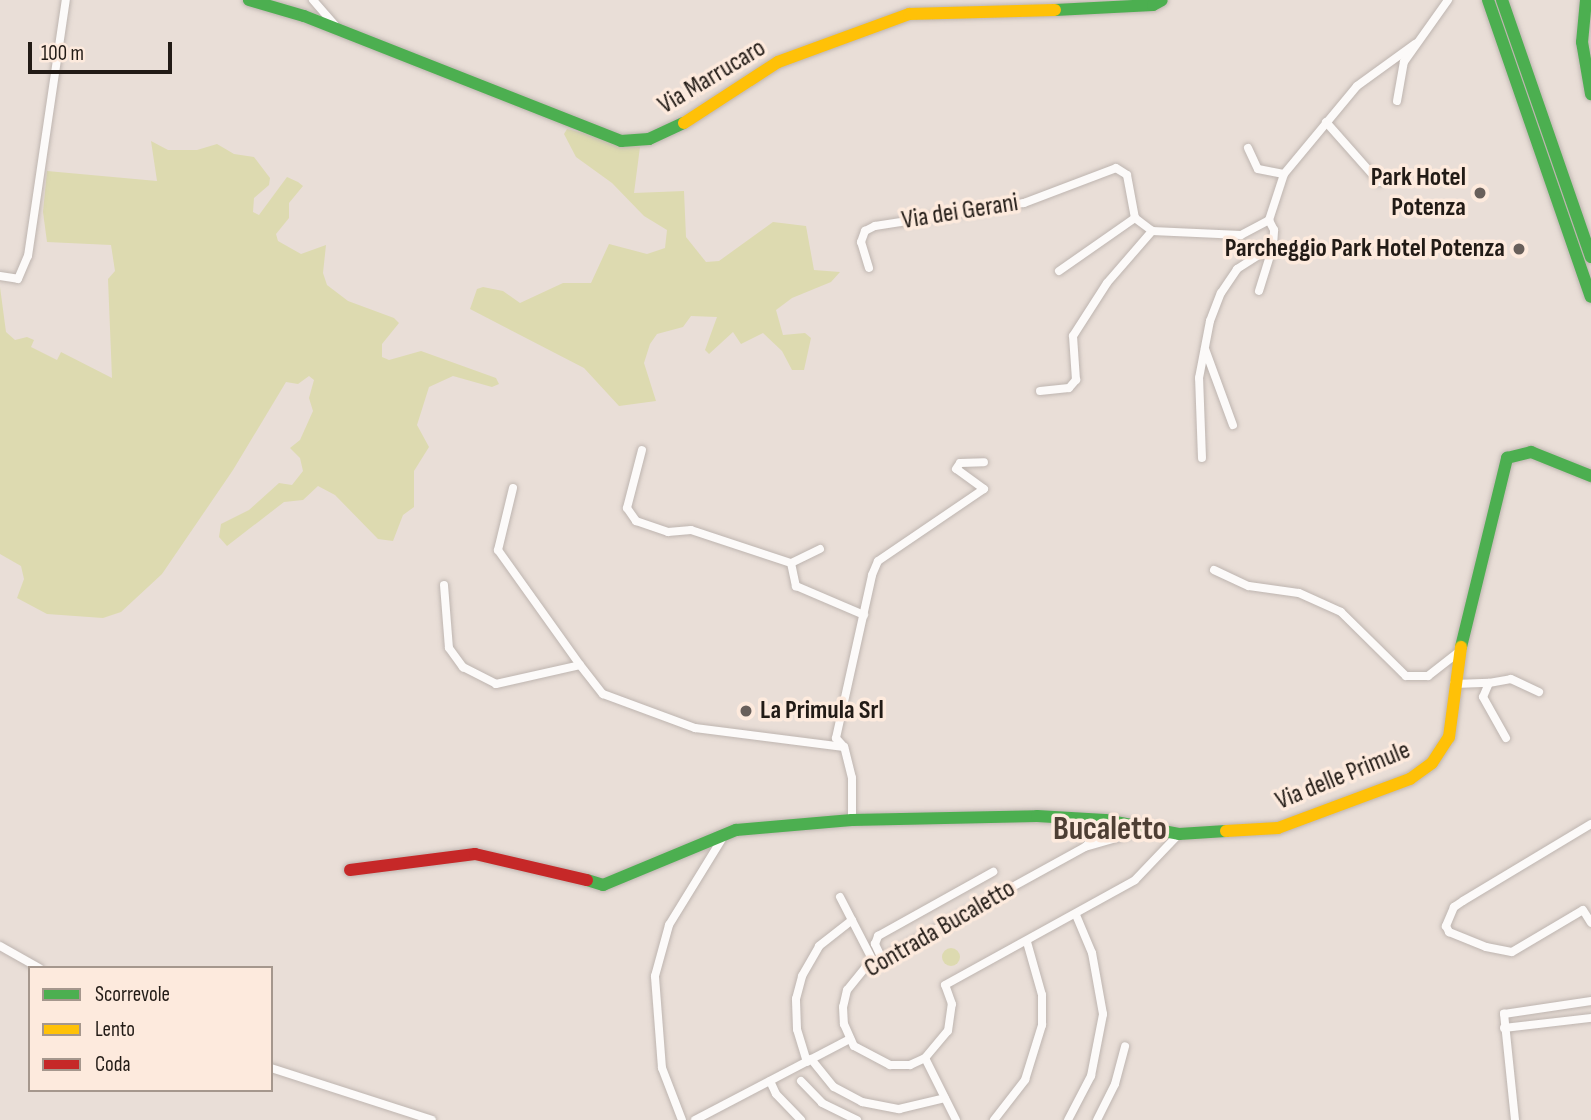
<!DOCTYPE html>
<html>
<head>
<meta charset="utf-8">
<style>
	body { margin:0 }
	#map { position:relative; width:1591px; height:1120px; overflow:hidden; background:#e9ded7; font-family:"Sofia Sans Condensed",sans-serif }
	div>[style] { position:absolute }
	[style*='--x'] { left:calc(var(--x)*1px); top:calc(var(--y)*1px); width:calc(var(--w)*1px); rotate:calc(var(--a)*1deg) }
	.green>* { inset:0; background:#dddab0 }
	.round { border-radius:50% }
	.roads { filter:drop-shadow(0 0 2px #beb5b0) drop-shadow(0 0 2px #beb5b0) }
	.street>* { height:8px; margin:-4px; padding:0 4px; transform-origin:4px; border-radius:4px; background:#fcfaf9 }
	.fast>* { height:12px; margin:-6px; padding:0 6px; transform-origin:6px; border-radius:6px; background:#4caf50 }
	.slow>* { height:12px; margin:-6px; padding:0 6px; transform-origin:6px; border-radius:6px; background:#ffc107 }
	.jam>* { height:12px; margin:-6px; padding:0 6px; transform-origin:6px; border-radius:6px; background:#c62828 }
	.dots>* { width:19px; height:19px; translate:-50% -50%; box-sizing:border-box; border:4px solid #fdeadd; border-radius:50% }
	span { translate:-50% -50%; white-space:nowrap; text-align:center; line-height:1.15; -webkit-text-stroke:7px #fdeadd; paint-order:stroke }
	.street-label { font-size:26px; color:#221b16 }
	.poi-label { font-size:26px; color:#221b16; font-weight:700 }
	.right { translate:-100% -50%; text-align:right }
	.left { translate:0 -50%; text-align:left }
	.district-label { font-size:33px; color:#4e3f34; font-weight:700 }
	.legend { position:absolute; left:28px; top:966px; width:245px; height:126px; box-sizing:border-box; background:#fdeadd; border:2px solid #a5978d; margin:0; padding:9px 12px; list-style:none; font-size:21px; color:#221b16 }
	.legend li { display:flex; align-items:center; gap:14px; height:35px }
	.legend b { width:35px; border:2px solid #a5978d }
	.scale { position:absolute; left:28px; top:42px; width:144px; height:32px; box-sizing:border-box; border:4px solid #221b16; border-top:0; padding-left:9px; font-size:21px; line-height:24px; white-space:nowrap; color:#221b16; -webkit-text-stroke:5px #fdeadd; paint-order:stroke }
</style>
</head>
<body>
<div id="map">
	<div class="green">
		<i style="clip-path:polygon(567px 129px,640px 147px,634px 193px,684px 191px,686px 237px,706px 262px,719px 261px,773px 222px,806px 226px,814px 270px,840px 272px,831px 282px,792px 298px,776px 310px,783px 335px,805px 333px,811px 338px,804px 370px,792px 370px,782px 351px,763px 333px,741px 344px,733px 332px,709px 354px,705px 350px,717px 317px,691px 316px,683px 327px,657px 334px,650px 344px,644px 363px,656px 401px,619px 406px,584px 368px,470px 309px,477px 289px,483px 287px,503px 291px,520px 303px,563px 283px,591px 283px,609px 244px,647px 254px,665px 248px,667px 230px,644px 216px,612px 183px,576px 157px,564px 134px)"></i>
		<i style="clip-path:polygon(151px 141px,168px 150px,197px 150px,217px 144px,234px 154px,254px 157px,270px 178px,269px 185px,254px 198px,253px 212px,259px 215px,287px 177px,298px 182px,303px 186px,289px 203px,289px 218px,276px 234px,278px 241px,301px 254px,326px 245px,323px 273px,327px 285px,348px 301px,394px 318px,399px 323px,382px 344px,382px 357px,389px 360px,421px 351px,496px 378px,499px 384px,492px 387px,453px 376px,429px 387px,417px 425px,429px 447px,414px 471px,414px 507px,403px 515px,393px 541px,378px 539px,335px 495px,318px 486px,303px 500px,284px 502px,227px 546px,219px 537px,221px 524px,249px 510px,279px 483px,292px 485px,303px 471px,300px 458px,290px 448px,300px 440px,313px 411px,309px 398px,314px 380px,309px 376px,298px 384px,286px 382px,233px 470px,162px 574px,121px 612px,103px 618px,47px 614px,17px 598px,24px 579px,21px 566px,0 554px,0 287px,6px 332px,15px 340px,27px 337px,34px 340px,31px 347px,57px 360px,61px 352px,112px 378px,108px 279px,115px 271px,111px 245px,47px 242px,43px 212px,47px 171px,157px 181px)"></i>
		<i class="round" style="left:942px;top:948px;width:18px;height:18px"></i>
	</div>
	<div class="roads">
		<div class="street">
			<i style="--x:313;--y:0;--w:33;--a:49"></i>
			<i style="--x:1397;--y:101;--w:40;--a:-80"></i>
			<i style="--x:1404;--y:62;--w:76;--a:-54.6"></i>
			<i style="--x:1326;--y:122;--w:80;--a:48.5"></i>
			<i style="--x:1248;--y:148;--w:23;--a:65"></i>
			<i style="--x:1258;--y:169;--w:26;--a:11"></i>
			<i style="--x:869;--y:268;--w:27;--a:-107"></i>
			<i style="--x:861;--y:242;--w:12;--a:-70"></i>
			<i style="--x:865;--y:231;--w:11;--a:-27"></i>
			<i style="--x:875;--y:226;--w:151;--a:-8.8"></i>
			<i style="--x:1024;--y:203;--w:98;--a:-20.8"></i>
			<i style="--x:1116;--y:168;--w:13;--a:32"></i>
			<i style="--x:1127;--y:175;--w:44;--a:79.5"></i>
			<i style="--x:1135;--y:218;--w:21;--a:37"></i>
			<i style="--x:1152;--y:231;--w:89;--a:2.6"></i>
			<i style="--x:1241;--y:235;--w:32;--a:-28"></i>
			<i style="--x:1269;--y:220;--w:48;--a:-71.9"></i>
			<i style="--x:1284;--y:174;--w:114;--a:-50.3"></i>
			<i style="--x:1357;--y:86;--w:72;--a:-35.9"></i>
			<i style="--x:1059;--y:271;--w:93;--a:-34.9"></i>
			<i style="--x:0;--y:276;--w:18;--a:9"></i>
			<i style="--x:18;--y:279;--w:25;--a:-67"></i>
			<i style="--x:28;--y:256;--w:259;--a:-81.6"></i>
			<i style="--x:1259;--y:291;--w:47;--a:-72.7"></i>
			<i style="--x:1273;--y:246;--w:16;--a:-86"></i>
			<i style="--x:1274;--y:230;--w:11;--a:-117"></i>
			<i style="--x:1205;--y:349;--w:81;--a:69.8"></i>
			<i style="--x:1040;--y:391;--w:29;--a:-6"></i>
			<i style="--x:1069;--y:388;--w:11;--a:-49"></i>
			<i style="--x:1076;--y:380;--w:44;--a:-93.9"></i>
			<i style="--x:1073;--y:336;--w:63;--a:-57.3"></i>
			<i style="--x:1107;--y:283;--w:69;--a:-49.1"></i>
			<i style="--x:642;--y:450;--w:60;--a:104.5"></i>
			<i style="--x:627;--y:508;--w:16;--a:55"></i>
			<i style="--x:636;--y:521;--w:34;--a:19"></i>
			<i style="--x:668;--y:532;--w:23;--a:-5"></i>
			<i style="--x:691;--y:530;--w:105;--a:18.3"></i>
			<i style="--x:1202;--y:458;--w:80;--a:-92.1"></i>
			<i style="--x:1199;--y:378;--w:58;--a:-79.1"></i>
			<i style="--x:1210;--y:321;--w:30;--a:-69"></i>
			<i style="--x:1221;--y:293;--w:29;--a:-56"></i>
			<i style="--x:1237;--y:269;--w:43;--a:-32.6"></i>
			<i style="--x:513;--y:488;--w:64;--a:103.6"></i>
			<i style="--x:498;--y:550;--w:141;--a:54.5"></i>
			<i style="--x:820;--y:549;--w:32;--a:154"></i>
			<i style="--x:791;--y:563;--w:24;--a:78"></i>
			<i style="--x:796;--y:586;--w:74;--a:23.1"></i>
			<i style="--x:1214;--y:570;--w:38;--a:25"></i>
			<i style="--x:1249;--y:586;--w:50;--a:8"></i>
			<i style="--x:1299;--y:593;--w:46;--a:24.3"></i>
			<i style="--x:1341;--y:612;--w:91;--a:44.6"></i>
			<i style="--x:1406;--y:676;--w:22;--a:0"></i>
			<i style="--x:1428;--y:676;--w:41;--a:-38"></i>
			<i style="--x:444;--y:585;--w:63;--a:85.5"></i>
			<i style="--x:449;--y:648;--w:24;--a:54"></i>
			<i style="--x:463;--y:667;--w:37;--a:27"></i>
			<i style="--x:496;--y:684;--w:86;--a:-12.7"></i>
			<i style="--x:580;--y:665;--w:37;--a:52"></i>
			<i style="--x:603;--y:694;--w:98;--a:20.3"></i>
			<i style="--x:695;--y:728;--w:150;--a:7.3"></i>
			<i style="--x:1489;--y:683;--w:22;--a:-10"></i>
			<i style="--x:1511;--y:679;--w:31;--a:25"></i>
			<i style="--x:1454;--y:684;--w:35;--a:-2"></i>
			<i style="--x:1489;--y:683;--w:15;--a:113"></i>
			<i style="--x:1483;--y:697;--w:47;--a:60.7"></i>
			<i style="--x:852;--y:820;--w:42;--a:-90"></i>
			<i style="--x:852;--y:778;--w:32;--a:-104"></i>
			<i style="--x:844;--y:747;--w:12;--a:-132"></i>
			<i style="--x:836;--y:738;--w:167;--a:-77.5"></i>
			<i style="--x:872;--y:575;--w:15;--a:-67"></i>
			<i style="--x:878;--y:561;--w:128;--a:-34.2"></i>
			<i style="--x:984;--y:489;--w:34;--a:-144"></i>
			<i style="--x:956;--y:469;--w:7;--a:-56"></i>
			<i style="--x:960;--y:463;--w:24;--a:-2"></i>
			<i style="--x:1591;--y:824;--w:149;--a:149"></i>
			<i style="--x:1463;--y:901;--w:11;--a:146"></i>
			<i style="--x:1454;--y:907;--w:21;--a:113"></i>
			<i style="--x:1446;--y:926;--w:7;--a:63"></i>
			<i style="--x:1449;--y:932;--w:40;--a:22"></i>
			<i style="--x:1486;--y:947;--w:26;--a:11"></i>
			<i style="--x:1512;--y:952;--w:82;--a:-30.6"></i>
			<i style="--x:1583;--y:910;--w:15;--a:58"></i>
			<i style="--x:1144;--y:830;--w:61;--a:163.9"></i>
			<i style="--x:1085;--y:847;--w:251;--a:151.2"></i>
			<i style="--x:865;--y:968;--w:28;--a:129"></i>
			<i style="--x:847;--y:990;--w:17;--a:103"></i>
			<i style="--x:843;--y:1007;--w:17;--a:87"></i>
			<i style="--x:844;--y:1024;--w:24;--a:66"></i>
			<i style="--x:854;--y:1046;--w:41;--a:27.8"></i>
			<i style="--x:890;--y:1065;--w:20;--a:0"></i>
			<i style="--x:910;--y:1065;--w:17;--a:-25"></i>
			<i style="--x:925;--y:1058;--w:35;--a:-50"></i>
			<i style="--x:948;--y:1031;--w:27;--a:-82"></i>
			<i style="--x:952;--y:1004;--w:20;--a:-110"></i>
			<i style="--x:945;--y:985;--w:217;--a:-28.9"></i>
			<i style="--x:1135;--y:880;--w:64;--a:-46.3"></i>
			<i style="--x:1087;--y:845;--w:20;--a:-45"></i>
			<i style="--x:1101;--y:831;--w:12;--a:-70"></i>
			<i style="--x:840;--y:897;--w:74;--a:62.7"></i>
			<i style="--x:0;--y:946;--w:45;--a:29.4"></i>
			<i style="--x:882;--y:959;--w:17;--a:-115"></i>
			<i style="--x:875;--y:944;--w:9;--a:-69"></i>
			<i style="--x:878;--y:936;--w:132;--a:-29.1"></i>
			<i style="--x:1504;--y:1028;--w:88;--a:-6.6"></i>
			<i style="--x:925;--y:1058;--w:69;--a:63.4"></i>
			<i style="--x:811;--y:1059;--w:36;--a:51"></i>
			<i style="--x:834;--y:1087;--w:32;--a:28"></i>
			<i style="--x:862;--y:1102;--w:38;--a:11"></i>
			<i style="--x:899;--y:1109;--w:47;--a:-13.4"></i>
			<i style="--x:807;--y:1062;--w:34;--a:-107"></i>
			<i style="--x:797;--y:1029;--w:30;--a:-92"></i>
			<i style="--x:796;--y:999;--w:24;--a:-75"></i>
			<i style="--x:802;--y:976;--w:34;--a:-60"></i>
			<i style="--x:819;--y:946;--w:42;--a:-38.2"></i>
			<i style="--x:271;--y:1068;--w:169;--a:17.9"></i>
			<i style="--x:770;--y:1081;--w:14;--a:65"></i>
			<i style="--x:776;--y:1094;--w:36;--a:46"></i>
			<i style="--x:801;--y:1081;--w:30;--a:46"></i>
			<i style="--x:822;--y:1103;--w:39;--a:26"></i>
			<i style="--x:682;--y:1120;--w:56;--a:-111"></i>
			<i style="--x:662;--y:1068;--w:92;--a:-94.4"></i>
			<i style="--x:655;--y:976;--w:53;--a:-74.6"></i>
			<i style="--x:669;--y:925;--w:107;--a:-58.4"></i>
			<i style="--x:695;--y:1120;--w:175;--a:-27.6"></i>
			<i style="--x:994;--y:1120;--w:51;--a:-52.2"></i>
			<i style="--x:1025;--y:1080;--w:58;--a:-72.8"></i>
			<i style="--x:1042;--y:1025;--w:30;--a:-90"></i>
			<i style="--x:1042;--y:995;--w:55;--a:-105.8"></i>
			<i style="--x:1068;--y:1120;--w:50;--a:-62.4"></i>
			<i style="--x:1091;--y:1076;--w:63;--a:-79"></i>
			<i style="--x:1103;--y:1014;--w:62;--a:-100.2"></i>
			<i style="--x:1092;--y:953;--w:41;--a:-112.8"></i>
			<i style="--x:1097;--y:1120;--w:40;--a:-63.4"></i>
			<i style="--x:1115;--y:1084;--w:39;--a:-75"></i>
			<i style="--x:1515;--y:1120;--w:107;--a:-95.9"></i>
			<i style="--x:1504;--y:1014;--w:88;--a:-8.5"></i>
		</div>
		<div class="fast">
			<i style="--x:249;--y:0;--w:57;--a:16.2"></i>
			<i style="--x:304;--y:16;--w:341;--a:21.5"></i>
			<i style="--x:621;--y:141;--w:28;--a:-4"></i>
			<i style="--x:649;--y:139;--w:38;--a:-25"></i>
			<i style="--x:1488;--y:0;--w:314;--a:70.9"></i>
			<i style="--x:1502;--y:0;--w:272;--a:70.9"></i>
			<i style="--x:1586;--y:0;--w:42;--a:95.4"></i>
			<i style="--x:1582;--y:42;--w:53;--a:80.2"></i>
			<i style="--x:1055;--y:10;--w:98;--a:-2.9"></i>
			<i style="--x:1153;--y:5;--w:10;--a:-29"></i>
			<i style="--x:1461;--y:647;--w:195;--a:-76.3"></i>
			<i style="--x:1507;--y:458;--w:25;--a:-14"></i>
			<i style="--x:1531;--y:452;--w:65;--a:21.8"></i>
			<i style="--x:587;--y:880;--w:17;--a:17"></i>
			<i style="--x:603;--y:885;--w:144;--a:-22.5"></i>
			<i style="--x:736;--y:830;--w:116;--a:-4.9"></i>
			<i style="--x:852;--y:820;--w:185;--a:-1.2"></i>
			<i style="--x:1037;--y:816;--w:68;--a:3.4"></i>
			<i style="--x:1105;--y:820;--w:75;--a:10.7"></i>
			<i style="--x:1179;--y:834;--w:47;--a:-3.7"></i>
		</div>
		<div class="slow">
			<i style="--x:684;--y:123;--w:112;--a:-33"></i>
			<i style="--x:778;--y:62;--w:140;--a:-20.1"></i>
			<i style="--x:909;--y:14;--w:146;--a:-1.6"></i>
			<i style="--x:1226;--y:831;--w:52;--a:-3.3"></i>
			<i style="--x:1278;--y:828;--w:141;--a:-20.4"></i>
			<i style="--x:1410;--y:779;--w:27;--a:-36"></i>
			<i style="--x:1432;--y:763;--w:31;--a:-57"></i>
			<i style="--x:1449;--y:737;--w:91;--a:-82.4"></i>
		</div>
		<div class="jam">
			<i style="--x:350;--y:870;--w:126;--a:-7.3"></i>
			<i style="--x:475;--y:854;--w:115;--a:13.1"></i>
		</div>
	</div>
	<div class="dots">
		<i style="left:1480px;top:193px;background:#685f5a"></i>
		<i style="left:1519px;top:249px;background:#685f5a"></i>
		<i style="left:746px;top:711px;background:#685f5a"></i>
	</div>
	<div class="street-label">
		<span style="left:712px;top:77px;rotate:-31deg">Via Marrucaro</span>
		<span style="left:960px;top:212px;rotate:-9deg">Via dei Gerani</span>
		<span style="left:1343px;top:776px;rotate:-22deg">Via delle Primule</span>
		<span style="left:940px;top:929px;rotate:-30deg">Contrada Bucaletto</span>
	</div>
	<div class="poi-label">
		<span class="right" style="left:1466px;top:193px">Park Hotel<br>Potenza</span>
		<span class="right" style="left:1505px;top:249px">Parcheggio Park Hotel Potenza</span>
		<span class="left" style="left:760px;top:711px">La Primula Srl</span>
	</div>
	<div class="district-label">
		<span style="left:1110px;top:830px">Bucaletto</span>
	</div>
	<ul class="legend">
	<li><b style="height:9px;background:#4caf50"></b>Scorrevole</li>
	<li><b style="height:9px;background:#ffc107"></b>Lento</li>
	<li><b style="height:9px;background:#c62828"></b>Coda</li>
	</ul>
	<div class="scale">100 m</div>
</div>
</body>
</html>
